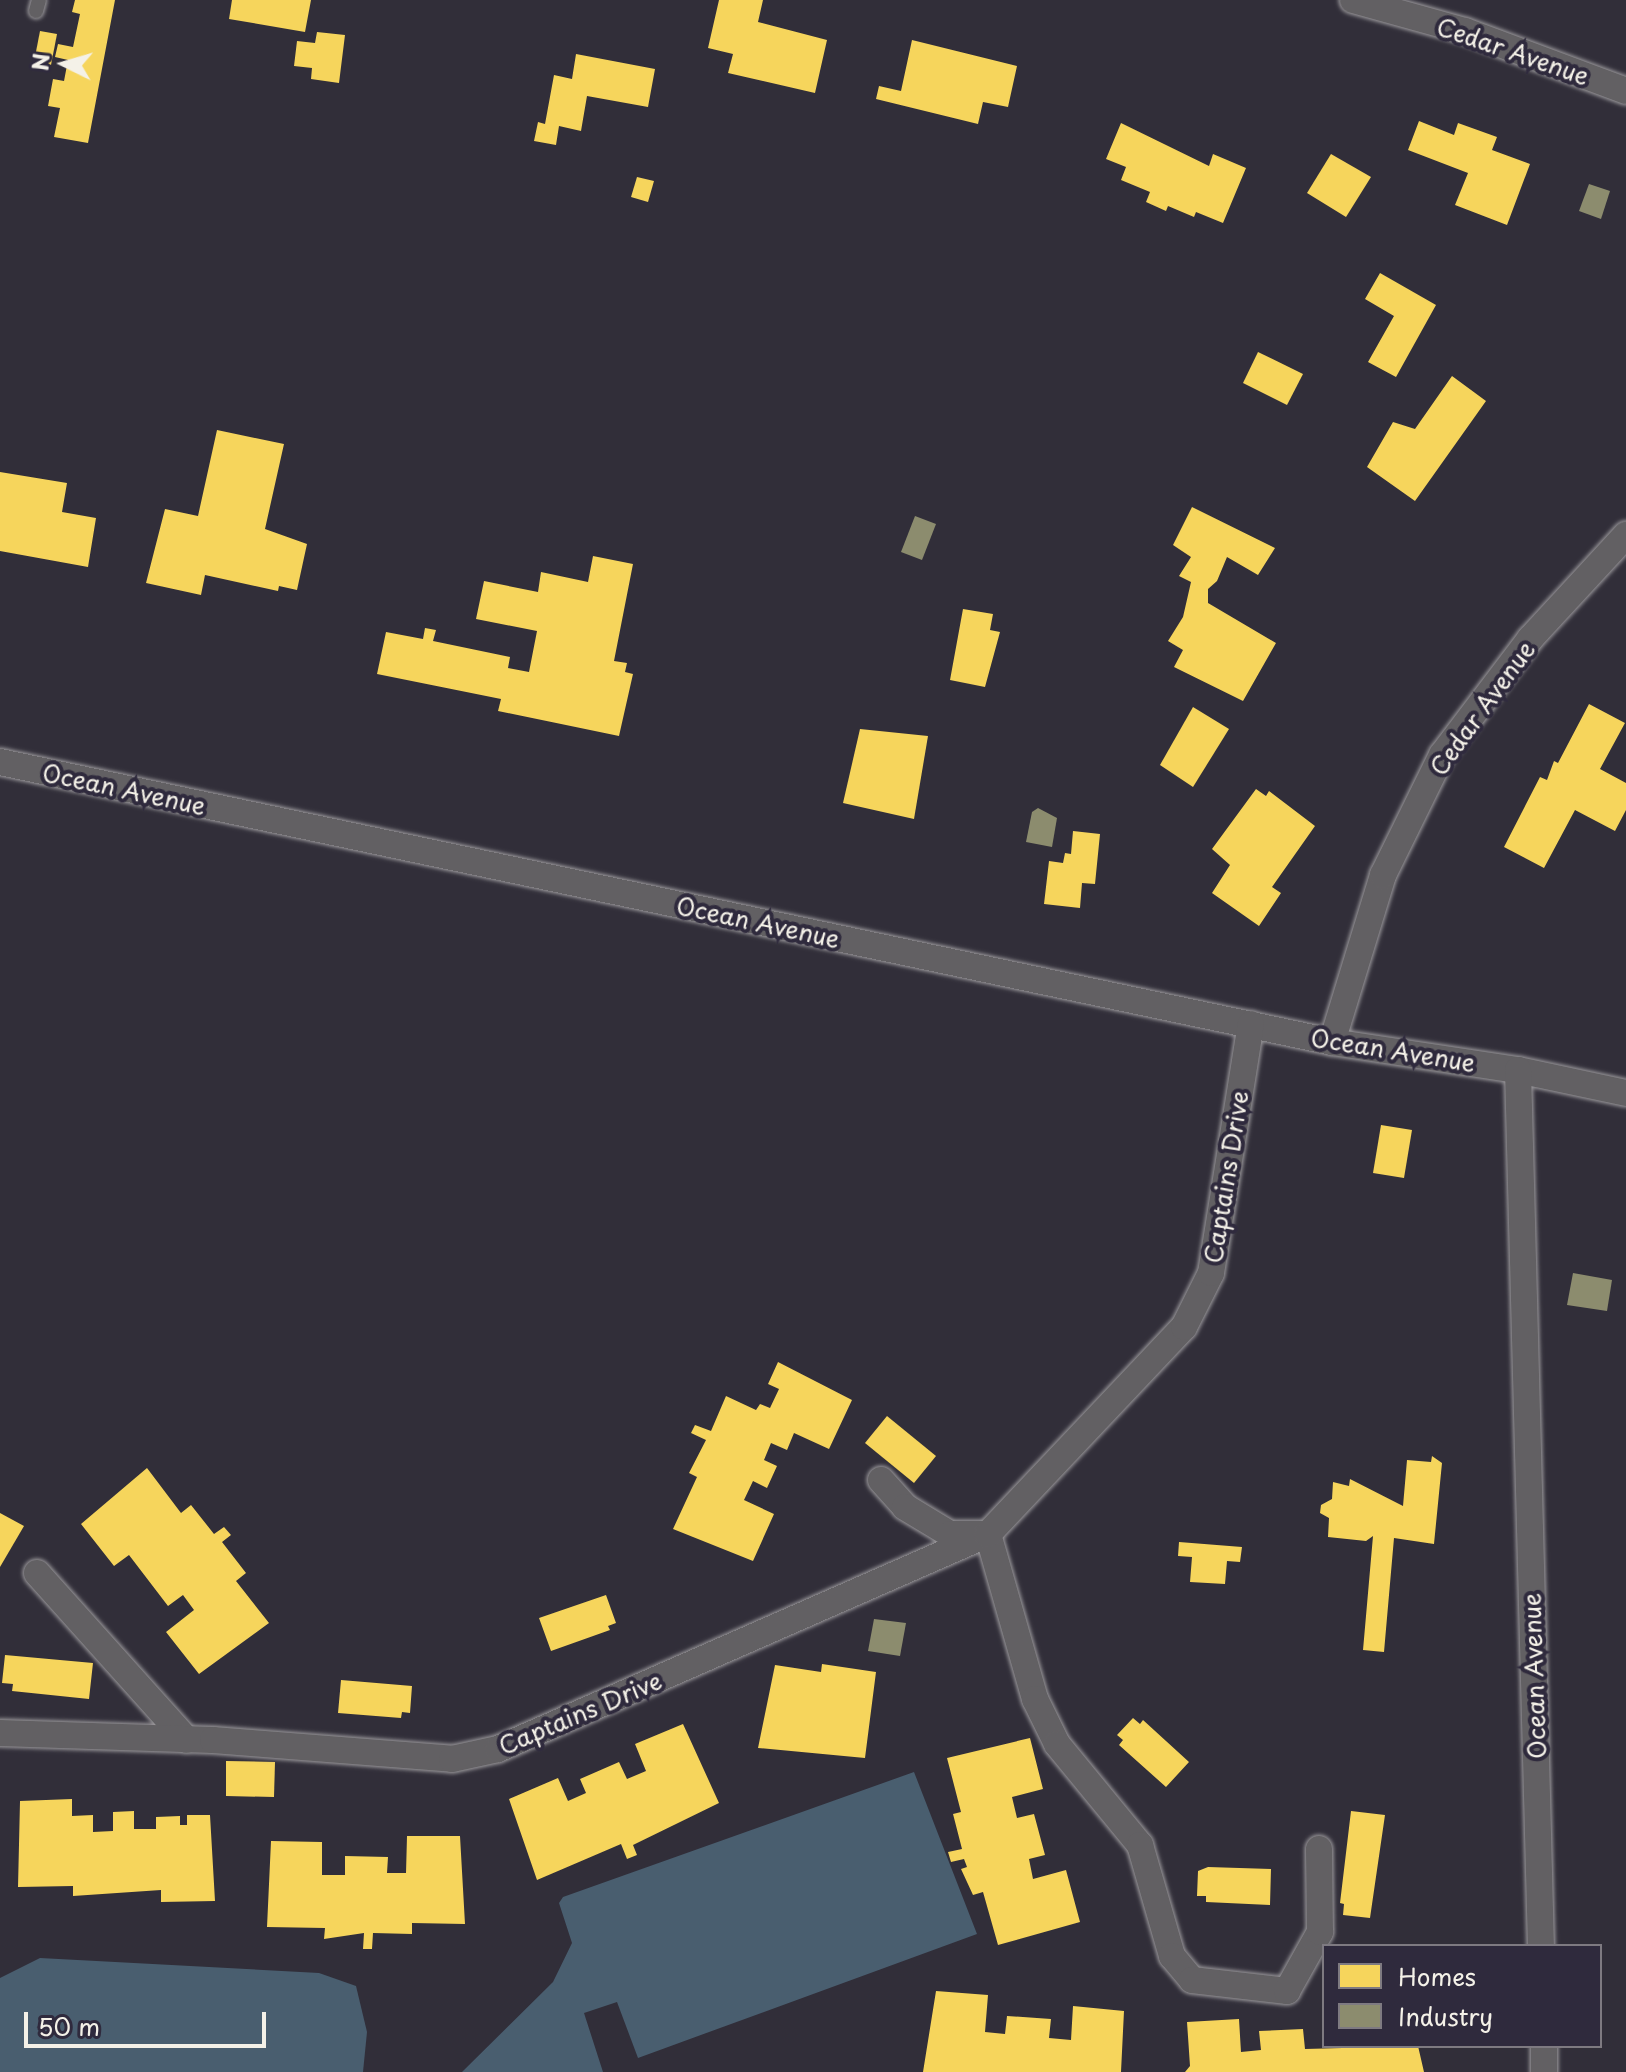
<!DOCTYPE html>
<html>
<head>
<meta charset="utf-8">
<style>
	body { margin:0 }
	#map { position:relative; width:1626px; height:2072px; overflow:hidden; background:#312e39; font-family:"Playpen Sans",sans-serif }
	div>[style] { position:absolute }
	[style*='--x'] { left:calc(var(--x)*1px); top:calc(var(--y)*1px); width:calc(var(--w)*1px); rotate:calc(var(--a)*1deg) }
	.water>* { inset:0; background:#495e6f }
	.homes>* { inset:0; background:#f6d55c }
	.industry>* { inset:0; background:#8c8c6e }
	.roads { filter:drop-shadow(0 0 2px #9a989b) drop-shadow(0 0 2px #9a989b) }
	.service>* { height:14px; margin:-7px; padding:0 7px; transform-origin:7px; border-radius:7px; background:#626063 }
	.minor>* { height:26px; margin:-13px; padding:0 13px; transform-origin:13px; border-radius:13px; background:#626063 }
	span { translate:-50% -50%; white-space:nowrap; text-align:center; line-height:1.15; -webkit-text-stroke:8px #2f2a3d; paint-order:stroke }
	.street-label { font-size:24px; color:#f4f1e8 }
	.legend { position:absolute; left:1322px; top:1944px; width:280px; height:104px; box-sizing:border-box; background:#2f2a3d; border:2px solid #7e7a81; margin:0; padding:10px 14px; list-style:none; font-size:24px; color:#f4f1e8 }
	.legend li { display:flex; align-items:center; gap:16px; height:40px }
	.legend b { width:40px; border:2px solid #7e7a81 }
	.north { position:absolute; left:24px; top:24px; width:80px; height:80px; -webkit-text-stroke:6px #2f2a3d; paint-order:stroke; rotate:275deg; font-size:22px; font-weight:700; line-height:32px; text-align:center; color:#f4f1e8 }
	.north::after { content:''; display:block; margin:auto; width:28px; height:36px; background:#f4f1e8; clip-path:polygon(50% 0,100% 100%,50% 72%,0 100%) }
	.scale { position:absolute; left:24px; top:2012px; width:242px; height:36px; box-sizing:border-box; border:4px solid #f4f1e8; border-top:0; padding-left:10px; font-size:24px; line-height:28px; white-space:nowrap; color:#f4f1e8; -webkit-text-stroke:6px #2f2a3d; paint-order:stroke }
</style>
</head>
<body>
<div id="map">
	<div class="water">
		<i style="clip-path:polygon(914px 1772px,977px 1934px,638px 2058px,617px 2002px,584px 2013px,603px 2072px,462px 2072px,553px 1982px,572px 1943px,559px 1903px,563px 1897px)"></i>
		<i style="clip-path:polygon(40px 1958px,319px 1973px,356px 1986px,367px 2032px,363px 2072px,0 2072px,0 1978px)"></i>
	</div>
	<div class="homes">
		<i style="clip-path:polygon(75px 0,115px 0,88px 143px,54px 137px,60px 108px,48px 106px,53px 79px,64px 81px,68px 60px,55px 57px,58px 44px,73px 47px,80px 14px,72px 12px)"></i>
		<i style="clip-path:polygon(232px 0,311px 0,305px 32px,229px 19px)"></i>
		<i style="clip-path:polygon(719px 0,763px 0,758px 22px,827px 40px,815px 93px,728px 73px,733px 54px,708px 48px)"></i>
		<i style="clip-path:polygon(40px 31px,57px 34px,51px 65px,34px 62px)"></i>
		<i style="clip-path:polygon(317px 32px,345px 35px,339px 83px,311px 79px,312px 68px,294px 66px,297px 41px,315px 43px)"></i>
		<i style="clip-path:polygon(912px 40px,1017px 66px,1008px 107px,983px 102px,978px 124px,876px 99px,879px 86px,901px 91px)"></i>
		<i style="clip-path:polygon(576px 54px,655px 69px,648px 107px,587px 96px,581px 131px,559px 126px,556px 145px,534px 141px,538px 122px,545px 124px,554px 75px,572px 79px)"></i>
		<i style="clip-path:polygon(1419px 121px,1454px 135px,1458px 123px,1497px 137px,1492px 150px,1530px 164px,1507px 225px,1455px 205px,1468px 173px,1408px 150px)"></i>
		<i style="clip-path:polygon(1121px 123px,1209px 166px,1213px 154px,1246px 168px,1223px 223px,1196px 212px,1194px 217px,1168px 206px,1166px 211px,1146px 202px,1150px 192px,1121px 180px,1126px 167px,1106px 159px)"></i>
		<i style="clip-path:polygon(1331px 154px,1371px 177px,1346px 217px,1307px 193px)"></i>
		<i style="clip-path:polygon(637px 177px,654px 181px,648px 202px,631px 197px)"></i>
		<i style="clip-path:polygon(1380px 273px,1436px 305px,1396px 377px,1368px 362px,1394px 316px,1365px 299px)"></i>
		<i style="clip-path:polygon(1258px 352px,1303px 374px,1287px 405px,1243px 383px)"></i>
		<i style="clip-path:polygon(1452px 376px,1486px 401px,1415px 501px,1367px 467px,1393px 422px,1415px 429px)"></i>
		<i style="clip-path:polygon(217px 430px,284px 444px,265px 529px,307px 544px,297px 590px,279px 586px,278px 591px,205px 575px,201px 595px,146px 583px,165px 509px,198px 516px)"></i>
		<i style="clip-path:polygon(0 472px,67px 483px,62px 512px,96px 518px,88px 567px,0 551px)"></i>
		<i style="clip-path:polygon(1192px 507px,1275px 548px,1258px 575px,1227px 557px,1217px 581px,1208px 589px,1208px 603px,1276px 643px,1243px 701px,1174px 667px,1183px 650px,1168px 641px,1183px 617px,1191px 582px,1179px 576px,1191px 557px,1173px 545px)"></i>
		<i style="clip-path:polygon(593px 556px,633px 564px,614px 661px,627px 663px,625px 672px,633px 674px,619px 736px,498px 711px,501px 699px,377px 674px,386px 632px,423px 639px,425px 628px,436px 630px,433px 641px,510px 657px,508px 668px,529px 672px,537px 631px,476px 619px,484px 581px,538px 592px,541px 572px,588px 582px)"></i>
		<i style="clip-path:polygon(963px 609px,993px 614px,990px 630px,1000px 632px,985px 687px,950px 680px)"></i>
		<i style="clip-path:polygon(1589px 704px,1625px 723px,1600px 769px,1626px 783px,1626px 810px,1615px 831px,1575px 810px,1544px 868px,1504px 847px,1540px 777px,1547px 780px,1554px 761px,1558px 763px)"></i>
		<i style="clip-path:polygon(1193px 707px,1229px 729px,1193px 787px,1160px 765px)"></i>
		<i style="clip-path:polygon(860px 729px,928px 736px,914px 819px,843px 803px)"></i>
		<i style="clip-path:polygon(1256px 789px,1266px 796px,1269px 791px,1315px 826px,1272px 887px,1281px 893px,1259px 926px,1212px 893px,1230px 865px,1212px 849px)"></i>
		<i style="clip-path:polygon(1073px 831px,1100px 834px,1095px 884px,1082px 883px,1080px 908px,1044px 904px,1049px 861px,1063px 863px,1065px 853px,1071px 854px)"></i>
		<i style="clip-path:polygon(1381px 1125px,1412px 1130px,1404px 1178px,1373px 1173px)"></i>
		<i style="clip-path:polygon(778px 1362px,852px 1400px,829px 1449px,794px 1433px,787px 1450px,771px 1443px,764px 1460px,777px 1466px,767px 1488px,753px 1481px,744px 1500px,774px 1514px,753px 1561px,673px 1529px,697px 1477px,689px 1473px,706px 1440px,691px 1433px,695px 1425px,711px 1431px,726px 1396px,756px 1410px,760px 1404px,770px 1408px,779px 1389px,768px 1384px)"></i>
		<i style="clip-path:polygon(887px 1416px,936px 1456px,914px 1483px,865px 1443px)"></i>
		<i style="clip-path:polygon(1432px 1456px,1442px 1463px,1434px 1544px,1394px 1538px,1384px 1652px,1363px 1650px,1373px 1536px,1366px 1541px,1328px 1537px,1329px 1518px,1320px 1513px,1321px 1505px,1332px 1499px,1333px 1482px,1349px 1486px,1350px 1479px,1403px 1506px,1407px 1460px,1431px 1462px)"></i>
		<i style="clip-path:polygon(147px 1468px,181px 1513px,191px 1505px,214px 1534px,224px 1527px,231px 1535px,222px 1542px,246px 1573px,236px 1581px,269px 1623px,199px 1674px,166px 1632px,194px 1610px,183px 1595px,168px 1606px,129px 1555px,114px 1566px,81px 1524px)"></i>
		<i style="clip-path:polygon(0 1513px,24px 1526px,0 1567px)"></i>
		<i style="clip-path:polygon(1179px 1542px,1242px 1547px,1240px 1562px,1227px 1561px,1225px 1584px,1190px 1582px,1192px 1557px,1178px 1556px)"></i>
		<i style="clip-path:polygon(606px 1595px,616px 1623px,608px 1626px,610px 1630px,551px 1651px,539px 1618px)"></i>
		<i style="clip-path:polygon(5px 1655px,93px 1663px,89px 1699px,12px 1691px,13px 1684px,2px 1683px)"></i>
		<i style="clip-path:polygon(822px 1664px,876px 1672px,865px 1758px,758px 1748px,775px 1665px,821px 1672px)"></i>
		<i style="clip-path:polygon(341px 1680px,412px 1686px,410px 1713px,402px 1712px,401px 1718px,338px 1713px)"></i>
		<i style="clip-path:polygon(1133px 1718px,1140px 1724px,1143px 1720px,1189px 1762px,1166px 1787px,1119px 1745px,1123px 1740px,1117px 1735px)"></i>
		<i style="clip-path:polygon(683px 1724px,719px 1803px,633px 1845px,637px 1855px,627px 1859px,621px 1844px,537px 1880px,509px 1799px,558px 1778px,568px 1801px,586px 1793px,580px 1779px,619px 1762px,627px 1779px,646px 1771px,635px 1744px)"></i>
		<i style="clip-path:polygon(1030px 1738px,1043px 1789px,1012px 1797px,1017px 1818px,1034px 1814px,1045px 1855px,1029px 1859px,1033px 1879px,1066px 1870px,1080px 1922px,998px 1945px,983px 1892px,973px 1895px,961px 1869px,967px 1867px,964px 1859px,951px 1862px,948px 1852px,962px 1849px,953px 1814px,961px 1812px,947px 1758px)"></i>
		<i style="clip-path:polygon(226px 1761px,275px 1762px,274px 1797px,226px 1796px)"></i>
		<i style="clip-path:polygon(72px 1799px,72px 1816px,93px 1815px,93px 1832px,113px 1831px,113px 1812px,134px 1811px,134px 1829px,156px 1829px,156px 1817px,180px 1816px,180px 1825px,187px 1825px,187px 1815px,210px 1815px,215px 1901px,161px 1902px,161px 1890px,73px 1896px,73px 1886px,18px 1887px,20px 1801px)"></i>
		<i style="clip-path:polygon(1351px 1811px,1385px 1815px,1370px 1918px,1343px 1915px,1344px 1904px,1340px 1903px)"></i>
		<i style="clip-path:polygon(407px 1836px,460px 1836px,465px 1924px,412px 1923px,412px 1934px,373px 1933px,372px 1949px,363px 1949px,364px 1933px,324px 1939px,325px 1928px,267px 1927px,271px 1841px,322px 1842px,322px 1875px,345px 1875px,345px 1856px,388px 1857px,387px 1873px,406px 1873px)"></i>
		<i style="clip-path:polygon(1208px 1867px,1271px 1869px,1270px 1905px,1206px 1902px,1206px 1896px,1197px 1896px,1198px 1871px)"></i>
		<i style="clip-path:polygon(936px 1991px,988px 1995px,985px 2032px,1005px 2034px,1007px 2016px,1051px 2019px,1049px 2038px,1071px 2040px,1073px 2006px,1124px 2011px,1121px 2072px,923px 2072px)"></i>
		<i style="clip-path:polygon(1239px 2019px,1241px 2052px,1261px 2050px,1259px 2031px,1303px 2029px,1305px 2049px,1418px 2046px,1424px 2072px,1185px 2072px,1190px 2066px,1187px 2022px)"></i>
	</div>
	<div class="industry">
		<i style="clip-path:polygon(1589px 184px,1610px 191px,1601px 219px,1579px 211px)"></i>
		<i style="clip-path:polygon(915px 516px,936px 524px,922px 560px,901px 552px)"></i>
		<i style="clip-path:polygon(1038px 808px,1057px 818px,1052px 847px,1026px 842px,1032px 812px)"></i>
		<i style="clip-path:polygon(1573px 1273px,1612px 1280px,1607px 1311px,1567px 1305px)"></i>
		<i style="clip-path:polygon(874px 1619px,906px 1623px,900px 1656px,868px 1651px)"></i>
	</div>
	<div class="roads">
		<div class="service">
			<i style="--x:36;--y:11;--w:11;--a:-75"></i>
		</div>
		<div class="minor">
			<i style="--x:1353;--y:0;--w:116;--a:15.5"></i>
			<i style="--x:1465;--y:31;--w:172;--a:20.4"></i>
			<i style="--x:0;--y:762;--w:1361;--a:11.87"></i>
			<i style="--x:1332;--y:1042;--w:188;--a:8.6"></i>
			<i style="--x:1518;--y:1070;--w:110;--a:12"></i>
			<i style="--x:1332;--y:1042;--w:175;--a:-73"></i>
			<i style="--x:1383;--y:875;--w:134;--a:-63.8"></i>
			<i style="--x:1442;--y:755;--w:146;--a:-52.8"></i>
			<i style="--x:1530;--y:639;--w:142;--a:-47.3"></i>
			<i style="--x:1518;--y:1070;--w:876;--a:88.5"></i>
			<i style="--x:881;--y:1480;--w:36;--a:48"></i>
			<i style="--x:905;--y:1507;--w:52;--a:31"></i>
			<i style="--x:950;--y:1534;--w:38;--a:0"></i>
			<i style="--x:988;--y:1534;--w:172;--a:74.1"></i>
			<i style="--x:1035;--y:1699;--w:50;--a:63.9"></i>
			<i style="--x:1057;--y:1744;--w:131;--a:50.6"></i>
			<i style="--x:1140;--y:1845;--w:116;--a:73.9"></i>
			<i style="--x:1172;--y:1956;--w:31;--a:50"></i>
			<i style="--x:1192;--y:1980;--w:96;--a:6.6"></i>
			<i style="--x:1287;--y:1991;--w:68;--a:-60.8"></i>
			<i style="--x:1320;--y:1932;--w:83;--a:-90.7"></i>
			<i style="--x:37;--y:1573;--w:224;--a:48.1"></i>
			<i style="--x:0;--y:1733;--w:213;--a:1.9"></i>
			<i style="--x:213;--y:1740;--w:240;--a:4.5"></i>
			<i style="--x:452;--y:1759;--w:47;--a:-12.3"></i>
			<i style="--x:498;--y:1749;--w:535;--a:-23.69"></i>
			<i style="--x:988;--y:1534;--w:285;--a:-46.6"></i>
			<i style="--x:1184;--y:1327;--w:60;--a:-63.4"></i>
			<i style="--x:1211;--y:1273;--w:252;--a:-80.9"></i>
			<i style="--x:1544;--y:2046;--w:26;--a:90"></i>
		</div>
	</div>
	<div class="street-label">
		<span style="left:1513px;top:51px;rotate:19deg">Cedar Avenue</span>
		<span style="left:1482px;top:708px;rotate:-54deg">Cedar Avenue</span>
		<span style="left:124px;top:789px;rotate:12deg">Ocean Avenue</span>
		<span style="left:758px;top:922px;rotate:12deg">Ocean Avenue</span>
		<span style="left:1393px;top:1050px;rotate:9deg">Ocean Avenue</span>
		<span style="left:1226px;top:1177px;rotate:-81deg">Captains Drive</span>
		<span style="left:1534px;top:1676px;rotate:-92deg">Ocean Avenue</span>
		<span style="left:580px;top:1713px;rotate:-23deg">Captains Drive</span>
	</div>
	<ul class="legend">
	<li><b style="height:22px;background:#f6d55c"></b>Homes</li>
	<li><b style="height:22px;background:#8c8c6e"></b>Industry</li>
	</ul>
	<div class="north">N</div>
	<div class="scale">50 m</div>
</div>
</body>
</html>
